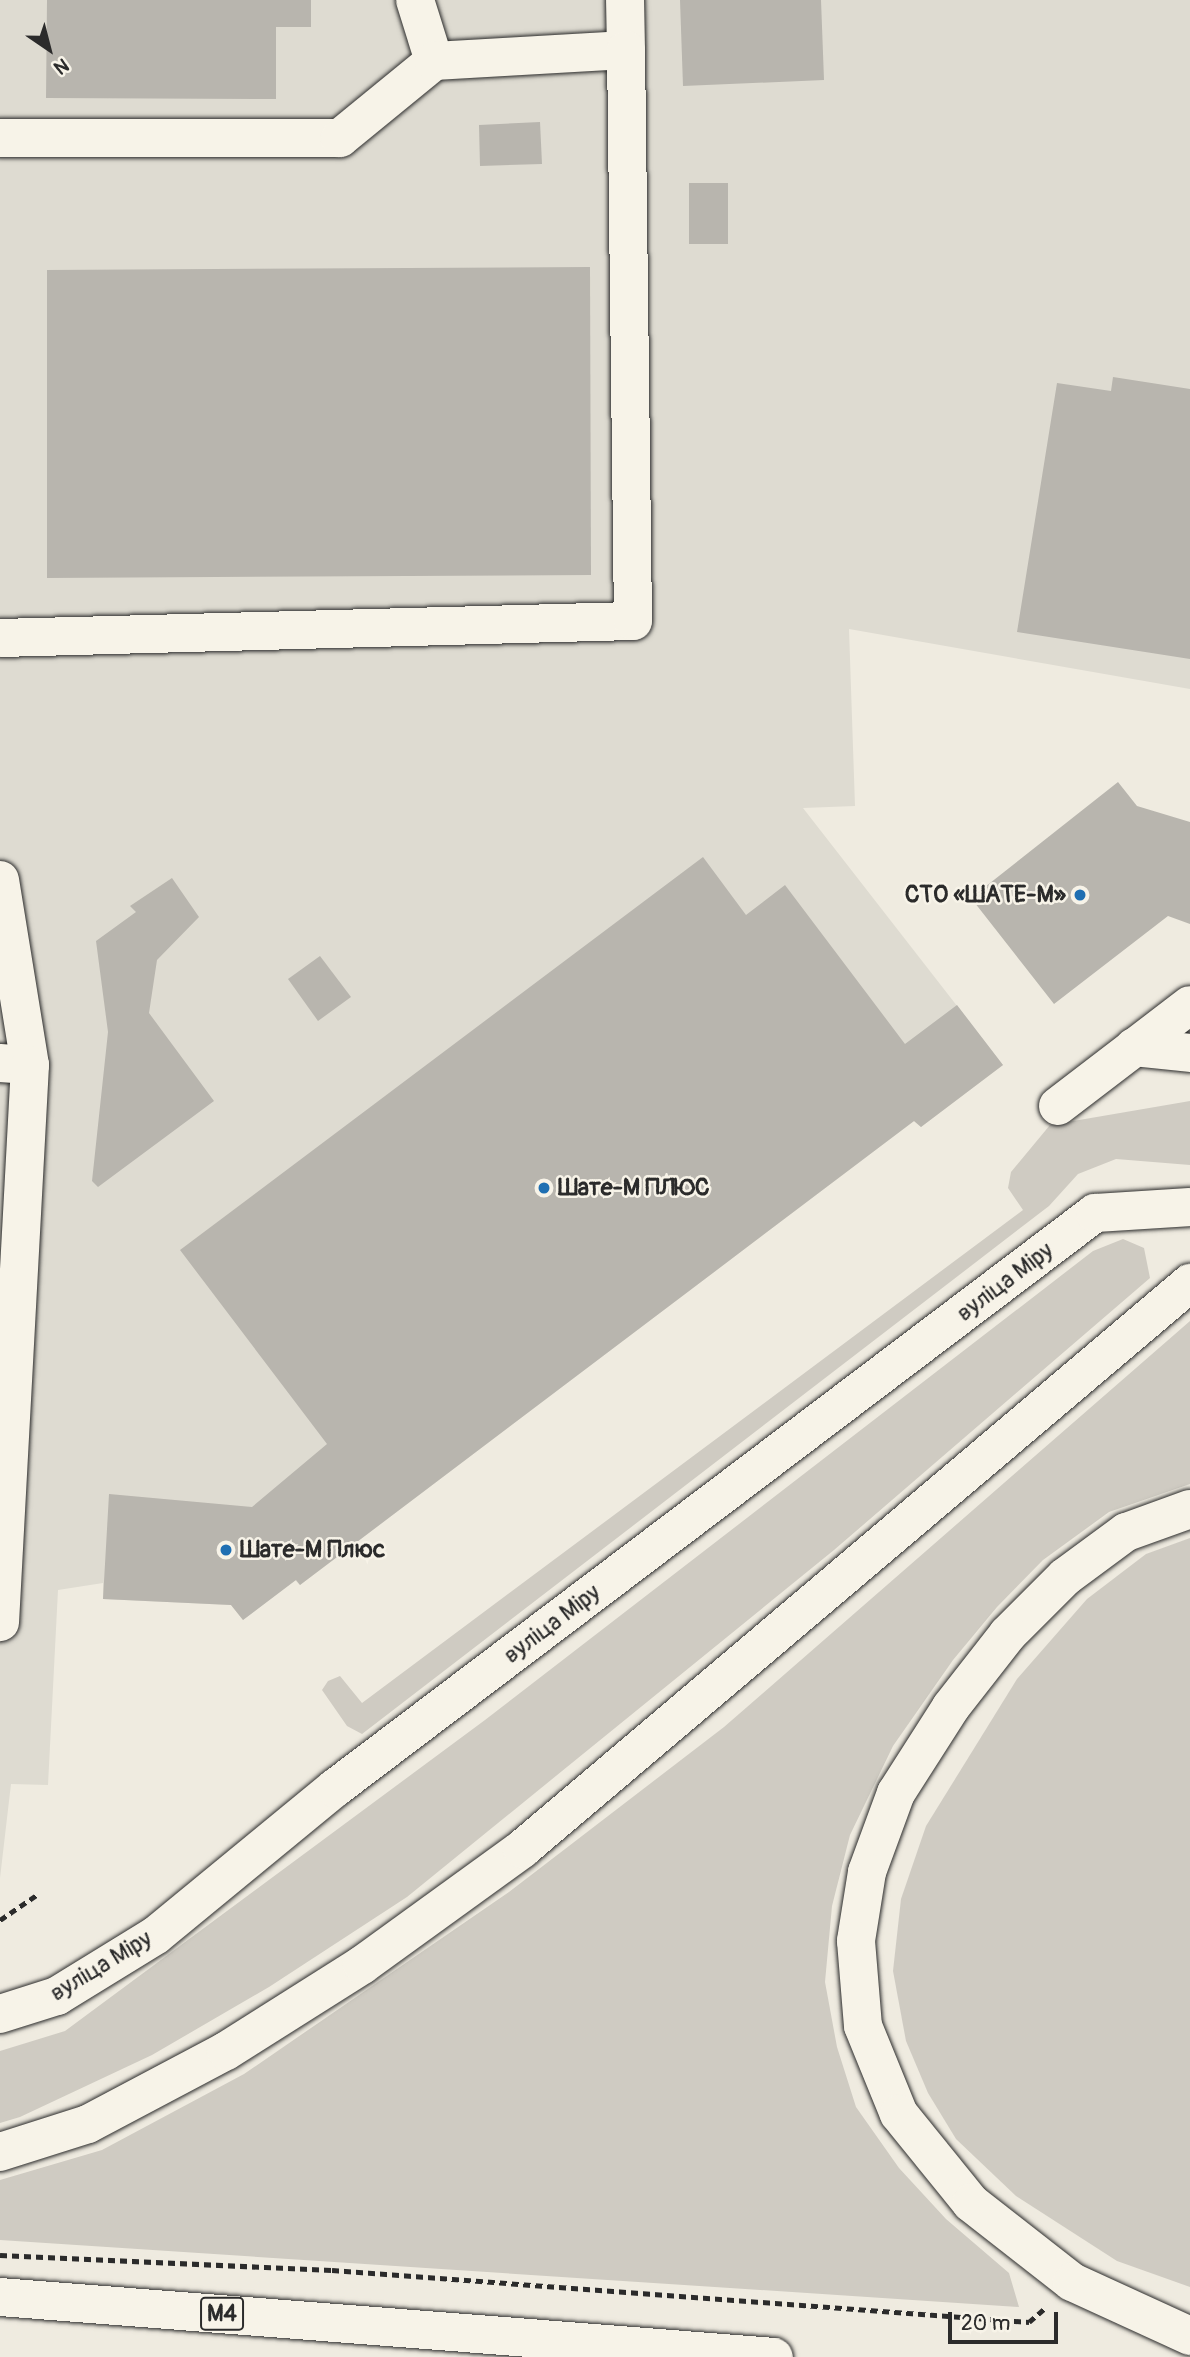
<!DOCTYPE html>
<html>
<head>
<meta charset="utf-8">
<style>
	body { margin:0 }
	#map { position:relative; width:1190px; height:2357px; overflow:hidden; background:#efebe0; font-family:Pangolin,sans-serif }
	div>[style] { position:absolute }
	[style*='--x'] { left:calc(var(--x)*1px); top:calc(var(--y)*1px); width:calc(var(--w)*1px); rotate:calc(var(--a)*1deg) }
	.built>* { inset:0; background:#dedbd1 }
	.green>* { inset:0; background:#cfcbc2 }
	.building>* { inset:0; background:#b8b5ae }
	.path>* { height:4.5px; margin-top:-2.25px; transform-origin:0; background:repeating-linear-gradient(90deg,#2b2b2b 0 7px,transparent 0 12px) }
	.roads { filter:drop-shadow(0 0 2px #2b2b2b) drop-shadow(0 0 2px #2b2b2b) }
	.minor>* { height:38px; margin:-19px; padding:0 19px; transform-origin:19px; border-radius:19px; background:#f7f3e8 }
	.highway>* { height:38px; margin:-19px; padding:0 19px; transform-origin:19px; border-radius:19px; background:#f7f3e8 }
	.dots>* { width:19px; height:19px; translate:-50% -50%; box-sizing:border-box; border:4px solid #f7f3e8; border-radius:50% }
	span { translate:-50% -50%; white-space:nowrap; text-align:center; line-height:1.15; -webkit-text-stroke:5px #f7f3e8; paint-order:stroke }
	.shield-label span { padding:2px 5px; background:#f7f3e8; border:2px solid; border-radius:5px; -webkit-text-stroke-width:0 }
	.shield-label { font-size:23px; color:#2b2b2b; font-weight:700 }
	.poi-label { font-size:24px; color:#2b2b2b; font-weight:700 }
	.right { translate:-100% -50%; text-align:right }
	.left { translate:0 -50%; text-align:left }
	.street-label { font-size:24px; color:#2b2b2b }
	.north { position:absolute; left:14px; top:14px; width:70px; height:70px; -webkit-text-stroke:5px #f7f3e8; paint-order:stroke; rotate:145deg; font-size:19px; font-weight:700; line-height:28px; text-align:center; color:#2b2b2b }
	.north::after { content:''; display:block; margin:auto; width:24px; height:32px; background:#2b2b2b; clip-path:polygon(50% 0,100% 100%,50% 72%,0 100%) }
	.scale { position:absolute; left:948px; top:2312px; width:110px; height:32px; box-sizing:border-box; border:4px solid #2b2b2b; border-top:0; padding-left:9px; font-size:21px; line-height:24px; white-space:nowrap; color:#2b2b2b; -webkit-text-stroke:5px #f7f3e8; paint-order:stroke }
</style>
</head>
<body>
<div id="map">
	<div class="built">
		<i style="clip-path:polygon(0 0,1190px 0,1190px 689px,849px 629px,855px 806px,803px 808px,1003px 1065px,921px 1127px,914px 1121px,300px 1585px,295px 1580px,243px 1620px,231px 1605px,103px 1599px,103px 1583px,58px 1590px,48px 1785px,11px 1784px,0 1878px)"></i>
	</div>
	<div class="green">
		<i style="clip-path:polygon(1190px 1101px,1190px 1165px,1116px 1159px,1078px 1174px,1049px 1206px,362px 1734px,347px 1726px,322px 1690px,328px 1681px,340px 1676px,362px 1703px,1023px 1210px,1008px 1188px,1011px 1172px,1050px 1125px)"></i>
		<i style="clip-path:polygon(1123px 1239px,1144px 1248px,1150px 1278px,834px 1550px,407px 1897px,269px 1987px,152px 2055px,20px 2117px,0 2123px,0 2051px,65px 2031px,485px 1720px,1093px 1251px)"></i>
		<i style="clip-path:polygon(1190px 1321px,1190px 1484px,1109px 1512px,1043px 1560px,997px 1607px,953px 1660px,893px 1746px,850px 1835px,832px 1906px,825px 1982px,837px 2047px,856px 2107px,899px 2168px,946px 2219px,1009px 2273px,1019px 2307px,0 2240px,0 2180px,102px 2150px,244px 2074px,509px 1892px,724px 1727px)"></i>
		<i style="clip-path:polygon(1190px 1538px,1190px 2287px,1117px 2261px,1016px 2196px,956px 2139px,928px 2093px,906px 2041px,893px 1971px,901px 1899px,926px 1826px,1017px 1679px,1087px 1599px,1146px 1554px)"></i>
	</div>
	<div class="building">
		<i style="clip-path:polygon(47px 0,311px 0,311px 27px,276px 27px,276px 99px,46px 98px)"></i>
		<i style="clip-path:polygon(680px 0,821px 0,824px 80px,683px 86px)"></i>
		<i style="clip-path:polygon(540px 122px,542px 164px,480px 166px,479px 125px)"></i>
		<i style="clip-path:polygon(689px 183px,728px 183px,728px 244px,689px 244px)"></i>
		<i style="clip-path:polygon(590px 267px,591px 575px,47px 578px,47px 270px)"></i>
		<i style="clip-path:polygon(1113px 377px,1190px 389px,1190px 659px,1017px 632px,1057px 383px,1111px 391px)"></i>
		<i style="clip-path:polygon(1118px 782px,1137px 806px,1190px 822px,1190px 924px,1168px 916px,1054px 1004px,971px 898px)"></i>
		<i style="clip-path:polygon(703px 857px,746px 915px,785px 885px,905px 1044px,957px 1005px,1003px 1065px,921px 1127px,914px 1121px,300px 1585px,296px 1580px,243px 1620px,231px 1605px,103px 1599px,109px 1494px,252px 1507px,327px 1444px,180px 1250px)"></i>
		<i style="clip-path:polygon(172px 878px,199px 917px,157px 960px,149px 1013px,214px 1101px,98px 1187px,92px 1181px,108px 1032px,96px 941px,136px 912px,130px 906px)"></i>
		<i style="clip-path:polygon(320px 956px,351px 997px,318px 1021px,288px 979px)"></i>
	</div>
	<div class="path">
		<i style="--x:0;--y:1920;--w:46;--a:-34.4"></i>
		<i style="--x:0;--y:2255;--w:332;--a:2.6"></i>
		<i style="--x:332;--y:2270;--w:699;--a:4.27"></i>
		<i style="--x:1029;--y:2322;--w:21;--a:-41"></i>
	</div>
	<div class="roads">
		<div class="minor">
			<i style="--x:415;--y:0;--w:64;--a:72.7"></i>
			<i style="--x:0;--y:138;--w:340;--a:0"></i>
			<i style="--x:340;--y:138;--w:122;--a:-39.3"></i>
			<i style="--x:434;--y:61;--w:192;--a:-3.3"></i>
			<i style="--x:626;--y:50;--w:50;--a:-91.1"></i>
			<i style="--x:0;--y:638;--w:633;--a:-1.54"></i>
			<i style="--x:633;--y:621;--w:571;--a:-90.7"></i>
			<i style="--x:0;--y:880;--w:187;--a:80.8"></i>
			<i style="--x:1134;--y:1047;--w:56;--a:6.1"></i>
			<i style="--x:0;--y:1063;--w:30;--a:4"></i>
			<i style="--x:30;--y:1065;--w:558;--a:93.08"></i>
			<i style="--x:1058;--y:1106;--w:166;--a:-37.4"></i>
			<i style="--x:0;--y:2014;--w:60;--a:-17.5"></i>
			<i style="--x:57;--y:1996;--w:116;--a:-31.6"></i>
			<i style="--x:156;--y:1935;--w:232;--a:-39.4"></i>
			<i style="--x:335;--y:1788;--w:953;--a:-37.11"></i>
			<i style="--x:1095;--y:1213;--w:95;--a:-3.6"></i>
		</div>
		<div class="highway">
			<i style="--x:1190;--y:1509;--w:68;--a:160.2"></i>
			<i style="--x:1126;--y:1532;--w:76;--a:143.6"></i>
			<i style="--x:1065;--y:1577;--w:81;--a:135"></i>
			<i style="--x:1008;--y:1634;--w:93;--a:128"></i>
			<i style="--x:951;--y:1707;--w:102;--a:122.6"></i>
			<i style="--x:896;--y:1793;--w:84;--a:110.2"></i>
			<i style="--x:867;--y:1872;--w:70;--a:99.1"></i>
			<i style="--x:856;--y:1941;--w:85;--a:85.3"></i>
			<i style="--x:863;--y:2026;--w:95;--a:67.8"></i>
			<i style="--x:899;--y:2114;--w:114;--a:51"></i>
			<i style="--x:971;--y:2203;--w:128;--a:38"></i>
			<i style="--x:1072;--y:2282;--w:130;--a:24.6"></i>
			<i style="--x:0;--y:2152;--w:92;--a:-17.7"></i>
			<i style="--x:88;--y:2124;--w:156;--a:-27.9"></i>
			<i style="--x:226;--y:2051;--w:161;--a:-32.3"></i>
			<i style="--x:362;--y:1965;--w:198;--a:-35.9"></i>
			<i style="--x:522;--y:1849;--w:876;--a:-40.27"></i>
			<i style="--x:0;--y:2297;--w:776;--a:4.43"></i>
		</div>
	</div>
	<div class="dots">
		<i style="left:1080px;top:895px;background:#1f6fb2"></i>
		<i style="left:544px;top:1188px;background:#1f6fb2"></i>
		<i style="left:226px;top:1550px;background:#1f6fb2"></i>
	</div>
	<div class="shield-label">
		<span style="left:222px;top:2314px">М4</span>
	</div>
	<div class="poi-label">
		<span class="right" style="left:1066px;top:895px">СТО «ШАТЕ-М»</span>
		<span class="left" style="left:558px;top:1188px">Шате-М ПЛЮС</span>
		<span class="left" style="left:240px;top:1550px">Шате-М Плюс</span>
	</div>
	<div class="street-label">
		<span style="left:1005px;top:1282px;rotate:-37deg">вуліца Міру</span>
		<span style="left:552px;top:1624px;rotate:-37deg">вуліца Міру</span>
		<span style="left:101px;top:1966px;rotate:-31deg">вуліца Міру</span>
	</div>
	<div class="north">N</div>
	<div class="scale">20 m</div>
</div>
</body>
</html>
